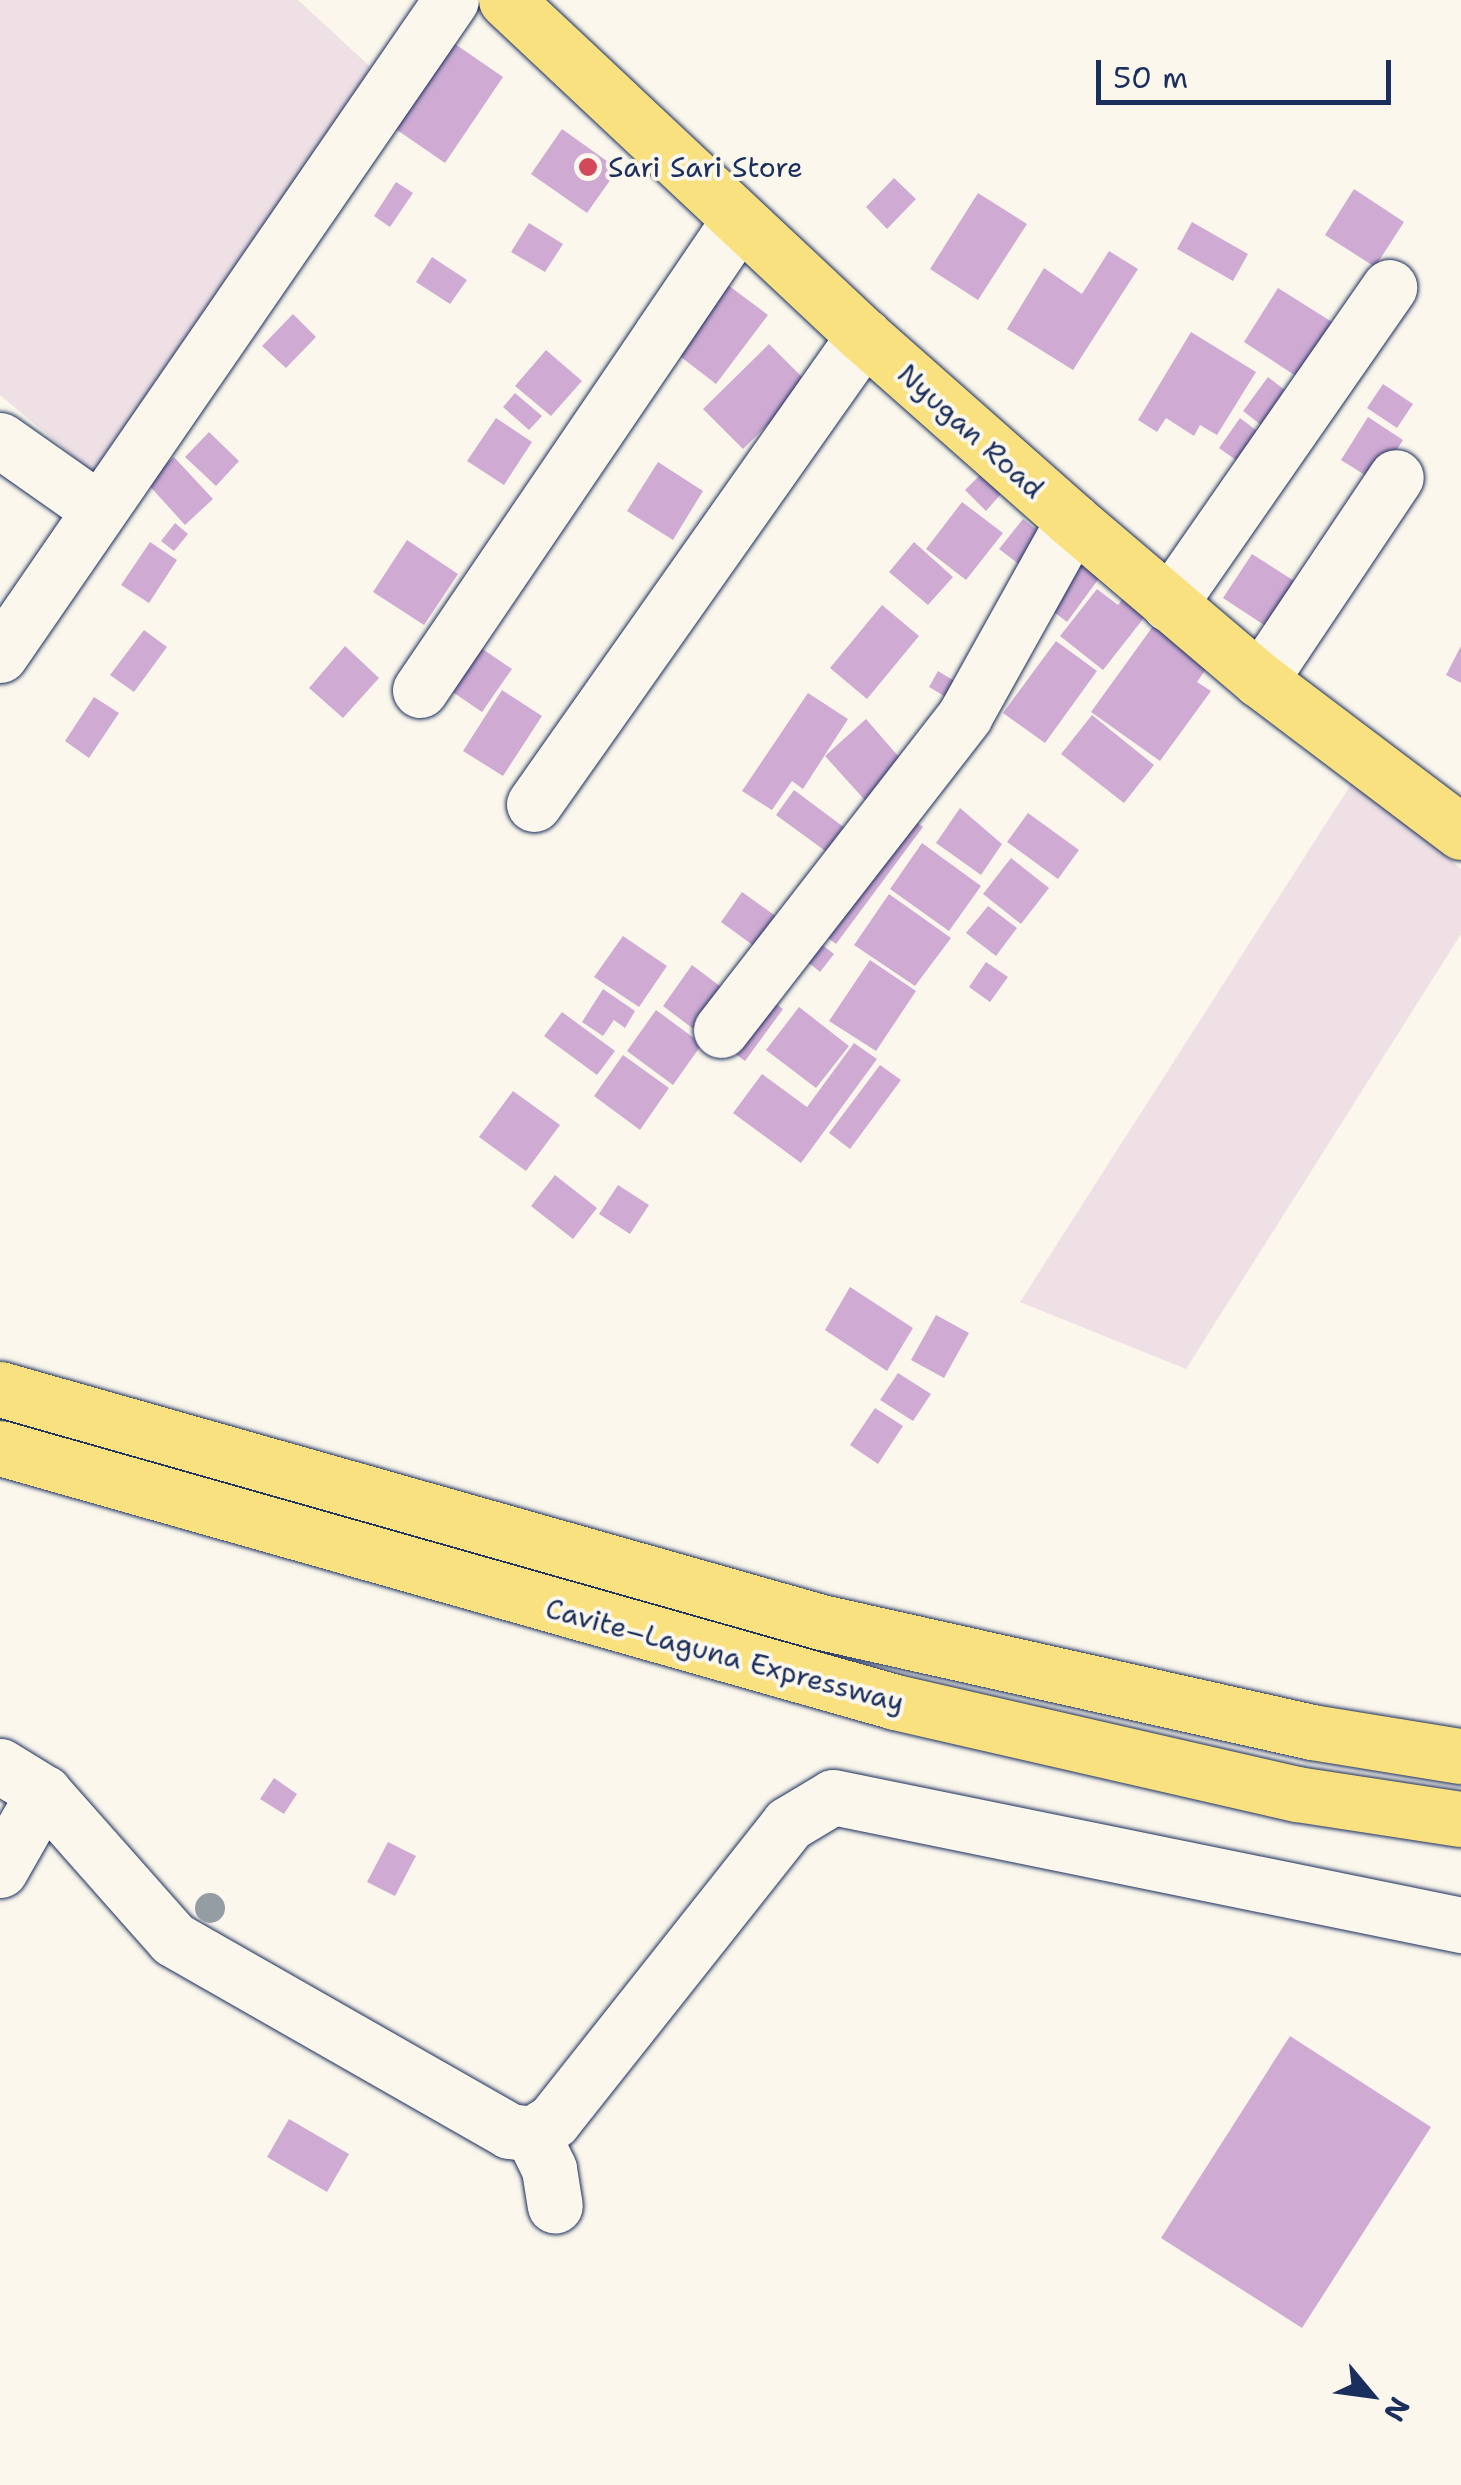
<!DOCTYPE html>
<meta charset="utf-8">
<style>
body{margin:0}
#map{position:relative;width:1461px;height:2485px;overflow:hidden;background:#fbf7ec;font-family:"Shantell Sans",sans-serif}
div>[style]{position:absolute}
.built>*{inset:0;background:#eee0e5}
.building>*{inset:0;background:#cfabd4}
.roads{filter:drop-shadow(0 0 2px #1b2f5e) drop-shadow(0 0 2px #1b2f5e)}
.minor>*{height:55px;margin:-27.5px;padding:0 27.5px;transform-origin:27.5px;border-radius:27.5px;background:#fbf7ec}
.major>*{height:55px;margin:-27.5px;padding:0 27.5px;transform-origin:27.5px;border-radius:27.5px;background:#fae180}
.highway>*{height:55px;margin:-27.5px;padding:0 27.5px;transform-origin:27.5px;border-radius:27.5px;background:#fae180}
.trees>*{width:30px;height:30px;margin:-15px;border-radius:50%;background:#949da4}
.dots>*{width:28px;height:28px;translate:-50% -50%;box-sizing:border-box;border:5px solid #fbf7ec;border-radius:50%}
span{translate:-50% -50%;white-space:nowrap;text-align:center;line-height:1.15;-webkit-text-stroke:8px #fbf7ec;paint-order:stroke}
.poi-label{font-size:28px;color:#1b2f5e}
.left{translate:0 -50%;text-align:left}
.street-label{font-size:28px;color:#1b2f5e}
.north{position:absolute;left:1321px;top:2345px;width:100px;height:100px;-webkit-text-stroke:8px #fbf7ec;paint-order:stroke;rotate:119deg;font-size:28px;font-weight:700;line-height:40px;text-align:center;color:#1b2f5e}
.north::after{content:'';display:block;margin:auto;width:35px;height:45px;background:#1b2f5e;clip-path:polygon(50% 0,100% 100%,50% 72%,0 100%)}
.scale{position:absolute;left:1096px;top:60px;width:295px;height:45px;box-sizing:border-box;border:5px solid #1b2f5e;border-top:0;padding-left:12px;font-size:30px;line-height:35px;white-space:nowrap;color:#1b2f5e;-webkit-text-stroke:8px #fbf7ec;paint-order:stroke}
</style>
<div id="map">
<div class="built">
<div style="clip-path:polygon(0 0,298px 0,377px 73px,103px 481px,0 395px)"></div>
<div style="clip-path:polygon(1357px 775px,1461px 869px,1461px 934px,1186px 1369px,1020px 1302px)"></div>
</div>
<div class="building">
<div style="clip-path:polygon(445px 37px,503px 77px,445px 163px,387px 123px)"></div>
<div style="clip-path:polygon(562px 129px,618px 169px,587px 213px,531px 174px)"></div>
<div style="clip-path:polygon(894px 178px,916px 199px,887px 229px,866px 207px)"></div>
<div style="clip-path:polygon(396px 182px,413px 193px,390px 227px,374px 216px)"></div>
<div style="clip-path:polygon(1354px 189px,1404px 222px,1375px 267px,1325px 235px)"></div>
<div style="clip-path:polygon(978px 193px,1027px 224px,978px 300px,930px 269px)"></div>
<div style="clip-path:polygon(1192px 222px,1248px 254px,1233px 281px,1177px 249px)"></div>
<div style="clip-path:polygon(529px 223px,563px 244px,545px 272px,511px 252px)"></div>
<div style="clip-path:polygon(1109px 251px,1138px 269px,1073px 370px,1007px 329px,1044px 268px,1082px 294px)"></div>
<div style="clip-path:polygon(432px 257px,467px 280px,450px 304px,416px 282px)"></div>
<div style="clip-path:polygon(720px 279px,768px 315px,716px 384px,668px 347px)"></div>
<div style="clip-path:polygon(1278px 288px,1340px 327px,1305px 382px,1244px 342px)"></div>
<div style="clip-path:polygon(293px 314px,316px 337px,286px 368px,262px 346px)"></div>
<div style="clip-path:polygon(1191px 332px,1256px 372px,1217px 435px,1200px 425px,1194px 436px,1166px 418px,1157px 432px,1138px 420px)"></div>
<div style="clip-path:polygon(769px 344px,809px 384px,743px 449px,703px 409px)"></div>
<div style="clip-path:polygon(546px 350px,582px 381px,551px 416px,515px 386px)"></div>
<div style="clip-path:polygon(1268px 377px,1300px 402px,1274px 435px,1243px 411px)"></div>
<div style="clip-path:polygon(1383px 384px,1413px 404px,1397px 428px,1367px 408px)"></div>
<div style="clip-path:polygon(515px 393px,542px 416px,529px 430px,503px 407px)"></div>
<div style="clip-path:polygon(1368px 417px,1403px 440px,1376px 482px,1341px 460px)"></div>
<div style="clip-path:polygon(496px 418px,532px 442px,504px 485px,467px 461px)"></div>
<div style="clip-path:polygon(1240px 418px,1273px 443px,1253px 472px,1219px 448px)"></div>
<div style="clip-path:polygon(209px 432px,239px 461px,216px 486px,185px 457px)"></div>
<div style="clip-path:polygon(174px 457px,213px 499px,185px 525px,146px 482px)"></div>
<div style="clip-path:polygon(658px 462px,703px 491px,673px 540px,627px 511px)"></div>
<div style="clip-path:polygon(981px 474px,1001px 494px,986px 511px,965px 490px)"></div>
<div style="clip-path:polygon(962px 502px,1003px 533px,966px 580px,926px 549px)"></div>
<div style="clip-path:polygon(1023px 519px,1044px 536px,1020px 565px,999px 549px)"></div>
<div style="clip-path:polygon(175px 523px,188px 534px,174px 551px,161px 541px)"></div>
<div style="clip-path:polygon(407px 540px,458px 574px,424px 625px,373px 592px)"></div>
<div style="clip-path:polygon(150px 542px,177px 560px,149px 603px,121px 585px)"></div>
<div style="clip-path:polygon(914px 542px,953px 577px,928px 605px,889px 572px)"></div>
<div style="clip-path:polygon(1252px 554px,1302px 586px,1273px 631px,1223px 598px)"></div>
<div style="clip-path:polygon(1076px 560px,1100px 577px,1067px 622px,1044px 604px)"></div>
<div style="clip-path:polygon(1097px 589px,1118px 605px,1125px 596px,1147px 614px,1103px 670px,1060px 636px)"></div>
<div style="clip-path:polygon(882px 605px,919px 636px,867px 699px,830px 668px)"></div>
<div style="clip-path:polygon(1156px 622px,1211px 662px,1197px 682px,1211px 691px,1160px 761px,1091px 712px)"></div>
<div style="clip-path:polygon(144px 630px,167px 647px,134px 692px,110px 675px)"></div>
<div style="clip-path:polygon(462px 635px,512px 669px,482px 712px,432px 678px)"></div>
<div style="clip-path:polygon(1056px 641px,1097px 671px,1045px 743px,1003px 713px)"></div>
<div style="clip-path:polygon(345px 646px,379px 678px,343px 718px,309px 688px)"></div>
<div style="clip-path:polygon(1461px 646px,1461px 683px,1446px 675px)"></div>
<div style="clip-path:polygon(938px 671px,961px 685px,951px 700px,929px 687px)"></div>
<div style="clip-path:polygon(502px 690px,542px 716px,503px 776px,463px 751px)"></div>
<div style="clip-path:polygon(808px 693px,848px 719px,803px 789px,792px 781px,772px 810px,742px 791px)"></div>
<div style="clip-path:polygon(94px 697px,119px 713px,89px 758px,65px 741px)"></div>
<div style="clip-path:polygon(1092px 715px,1154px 765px,1124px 803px,1061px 754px)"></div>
<div style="clip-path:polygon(866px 719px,911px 771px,872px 808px,825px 756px)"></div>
<div style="clip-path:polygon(794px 790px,857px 837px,839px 861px,776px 815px)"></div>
<div style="clip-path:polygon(960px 808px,1002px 844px,981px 875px,936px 843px)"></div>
<div style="clip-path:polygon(898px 809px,923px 827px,836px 944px,811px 925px)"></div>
<div style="clip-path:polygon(1028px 813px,1079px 850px,1058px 879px,1007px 842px)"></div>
<div style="clip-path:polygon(922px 843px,981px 886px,949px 931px,890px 889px)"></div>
<div style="clip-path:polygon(1011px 858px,1049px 888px,1021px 924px,983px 894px)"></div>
<div style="clip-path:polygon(742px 892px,791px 927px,769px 957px,721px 922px)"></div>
<div style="clip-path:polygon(889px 894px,951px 938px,915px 986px,854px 945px)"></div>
<div style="clip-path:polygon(988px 906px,1017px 928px,996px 956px,966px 933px)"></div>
<div style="clip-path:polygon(807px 933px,834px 954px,820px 972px,793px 950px)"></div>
<div style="clip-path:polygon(623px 936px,667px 966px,639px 1007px,594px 977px)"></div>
<div style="clip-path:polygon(870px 960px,916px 991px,876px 1051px,829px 1021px)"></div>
<div style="clip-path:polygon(986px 962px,1008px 977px,990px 1002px,969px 987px)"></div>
<div style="clip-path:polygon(692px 965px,737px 999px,708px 1040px,663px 1006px)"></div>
<div style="clip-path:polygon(603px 989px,635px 1011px,625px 1028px,614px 1020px,603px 1036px,582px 1022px)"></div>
<div style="clip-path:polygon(760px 992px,783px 1009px,745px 1061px,722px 1044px)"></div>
<div style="clip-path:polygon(799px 1007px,849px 1046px,816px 1088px,766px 1050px)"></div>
<div style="clip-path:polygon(656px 1010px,702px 1044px,673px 1085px,627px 1051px)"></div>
<div style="clip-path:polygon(562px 1012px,615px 1051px,597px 1075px,544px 1036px)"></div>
<div style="clip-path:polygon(854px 1043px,877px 1059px,801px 1163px,733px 1113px,762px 1074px,807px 1107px)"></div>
<div style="clip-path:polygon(623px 1055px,669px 1088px,640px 1130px,594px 1096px)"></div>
<div style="clip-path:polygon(880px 1065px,901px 1080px,850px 1149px,829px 1133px)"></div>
<div style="clip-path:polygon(513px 1091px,560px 1125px,526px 1171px,479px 1137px)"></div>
<div style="clip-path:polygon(555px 1175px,597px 1208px,573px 1239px,531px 1206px)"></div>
<div style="clip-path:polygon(618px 1185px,649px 1205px,630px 1234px,599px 1214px)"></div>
<div style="clip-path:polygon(850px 1287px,913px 1328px,887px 1371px,825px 1330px)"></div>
<div style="clip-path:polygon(936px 1315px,969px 1333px,944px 1378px,911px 1360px)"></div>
<div style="clip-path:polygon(898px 1373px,931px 1394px,913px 1421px,880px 1400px)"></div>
<div style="clip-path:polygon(875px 1408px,903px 1426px,878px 1464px,850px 1445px)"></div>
<div style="clip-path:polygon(274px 1778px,297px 1794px,284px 1814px,260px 1799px)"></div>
<div style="clip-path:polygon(388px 1842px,416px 1856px,395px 1896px,367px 1882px)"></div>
<div style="clip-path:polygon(1290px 2036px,1431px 2127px,1302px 2328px,1161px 2238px)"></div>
<div style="clip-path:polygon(289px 2119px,349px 2154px,327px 2192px,267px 2157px)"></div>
</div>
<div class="roads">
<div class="minor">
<div style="left:0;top:440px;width:120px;rotate:35.1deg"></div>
<div style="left:1169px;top:604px;width:386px;rotate:-55.2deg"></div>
<div style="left:0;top:655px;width:795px;rotate:-55.45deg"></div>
<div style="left:1260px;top:680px;width:244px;rotate:-56.2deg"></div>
<div style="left:420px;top:690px;width:568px;rotate:-55.83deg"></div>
<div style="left:534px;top:804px;width:573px;rotate:-54.81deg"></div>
<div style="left:721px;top:1030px;width:398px;rotate:-52.2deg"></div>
<div style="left:965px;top:715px;width:222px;rotate:-60.9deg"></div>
<div style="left:0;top:1766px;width:52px;rotate:31.5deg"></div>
<div style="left:44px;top:1793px;width:195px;rotate:48.5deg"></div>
<div style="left:173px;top:1939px;width:387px;rotate:29.7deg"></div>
<div style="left:509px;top:2131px;width:23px;rotate:7deg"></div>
<div style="left:532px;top:2134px;width:25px;rotate:-32deg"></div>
<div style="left:553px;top:2121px;width:379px;rotate:-51.6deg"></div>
<div style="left:788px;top:1824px;width:52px;rotate:-31deg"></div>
<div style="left:833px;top:1797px;width:641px;rotate:11.52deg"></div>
<div style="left:0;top:1870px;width:89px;rotate:-60.3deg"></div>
<div style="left:532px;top:2134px;width:39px;rotate:64deg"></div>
<div style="left:549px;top:2169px;width:37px;rotate:81deg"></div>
</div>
<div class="major">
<div style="left:506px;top:0;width:491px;rotate:43.2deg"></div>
<div style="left:864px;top:336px;width:279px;rotate:41.5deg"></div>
<div style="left:1073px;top:521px;width:245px;rotate:40.4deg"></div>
<div style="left:1260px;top:680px;width:252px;rotate:37.1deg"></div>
</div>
<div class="highway">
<div style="left:0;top:1389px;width:853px;rotate:15.84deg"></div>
<div style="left:821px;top:1622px;width:503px;rotate:12.63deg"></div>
<div style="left:1312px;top:1732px;width:151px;rotate:9.2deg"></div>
<div style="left:0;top:1448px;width:930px;rotate:15.84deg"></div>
<div style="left:895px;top:1702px;width:412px;rotate:12.9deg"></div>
<div style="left:1297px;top:1794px;width:166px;rotate:8.7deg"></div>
</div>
</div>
<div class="trees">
<div style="left:210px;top:1908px"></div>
</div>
<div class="dots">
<div style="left:588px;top:167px;background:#d1495b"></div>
</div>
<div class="poi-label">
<span class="left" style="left:608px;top:167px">Sari Sari Store</span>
</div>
<div class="street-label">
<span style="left:971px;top:431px;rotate:42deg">Nyugan Road</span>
<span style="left:725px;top:1655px;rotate:15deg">Cavite–Laguna Expressway</span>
</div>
<div class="north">N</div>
<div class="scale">50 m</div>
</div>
